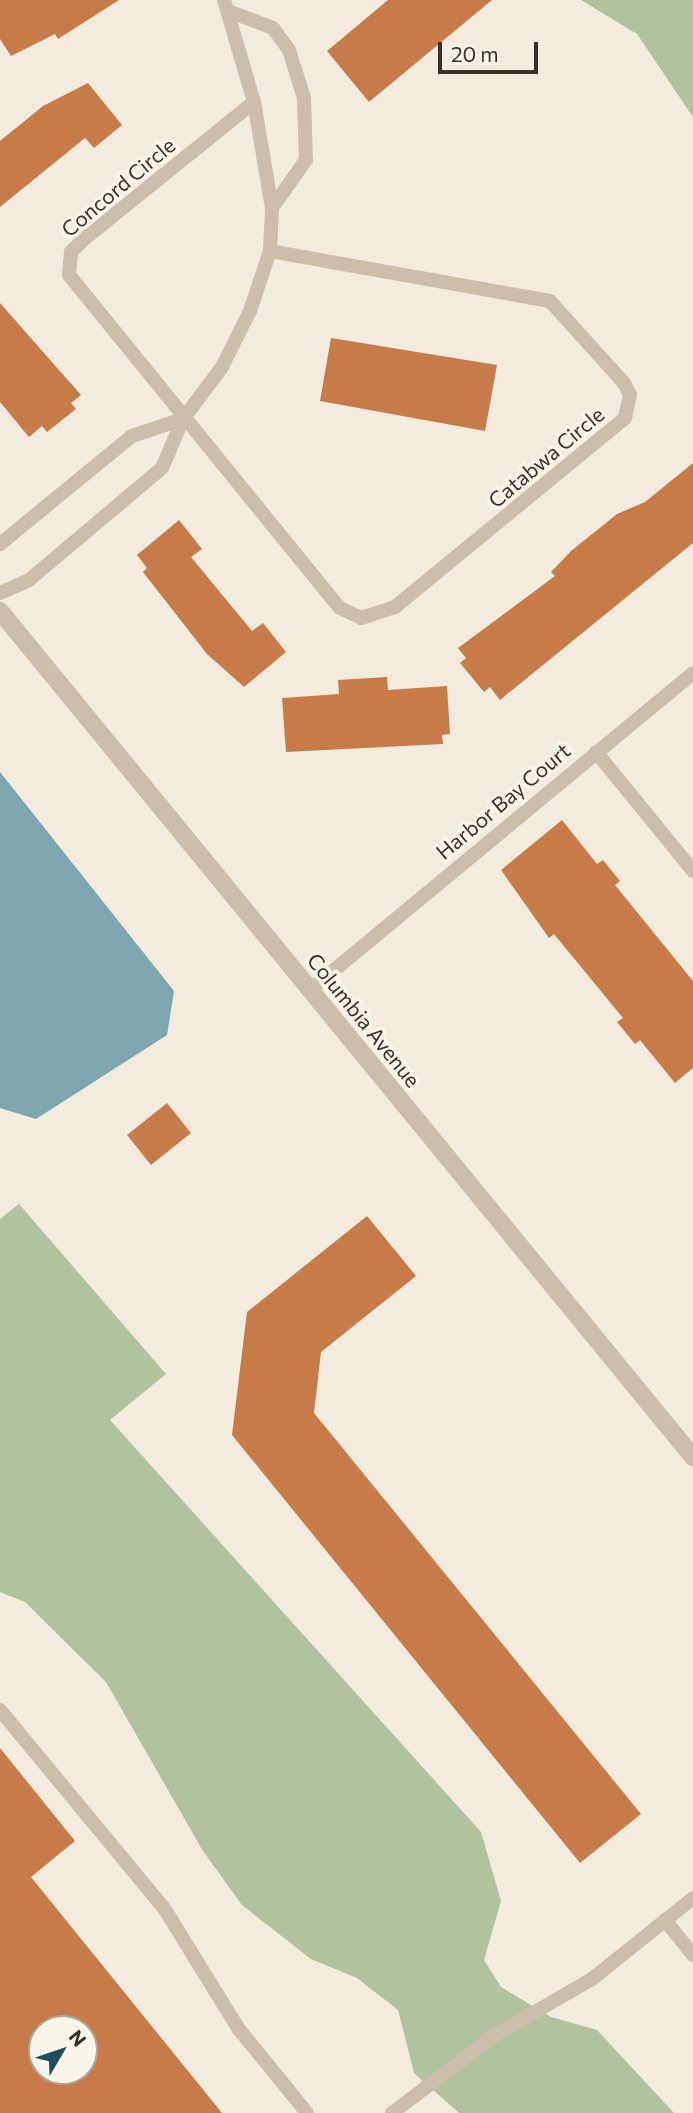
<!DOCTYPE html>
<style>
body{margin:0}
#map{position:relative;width:693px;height:2113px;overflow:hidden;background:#f3ecde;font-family:Commissioner,sans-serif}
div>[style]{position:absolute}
.green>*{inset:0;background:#b0c29e}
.water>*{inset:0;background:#7da6b0}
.building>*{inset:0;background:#c67b49}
.service>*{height:14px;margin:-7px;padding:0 7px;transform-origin:7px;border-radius:7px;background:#cbbeaa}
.tertiary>*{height:18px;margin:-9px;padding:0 9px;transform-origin:9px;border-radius:9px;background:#cbbeaa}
span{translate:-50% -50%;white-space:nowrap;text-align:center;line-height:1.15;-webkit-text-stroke:7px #faf5eb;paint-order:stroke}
.street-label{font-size:21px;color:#383029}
.north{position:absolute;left:28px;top:2015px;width:70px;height:70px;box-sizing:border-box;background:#faf5eb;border:2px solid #aca69d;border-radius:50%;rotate:51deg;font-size:19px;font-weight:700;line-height:28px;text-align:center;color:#383029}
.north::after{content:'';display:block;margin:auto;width:24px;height:32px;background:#1e4d5a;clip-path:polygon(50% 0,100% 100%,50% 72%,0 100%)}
.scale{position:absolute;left:438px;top:42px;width:100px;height:32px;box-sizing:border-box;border:4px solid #383029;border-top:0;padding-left:9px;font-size:21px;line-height:24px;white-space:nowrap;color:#383029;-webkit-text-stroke:5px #faf5eb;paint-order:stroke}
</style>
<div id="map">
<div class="green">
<div style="clip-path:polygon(581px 0,693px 0,693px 117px,637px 34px)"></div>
<div style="clip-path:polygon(19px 1204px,166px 1374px,110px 1420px,481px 1832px,501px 1901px,484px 1960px,501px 1987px,551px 2017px,597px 2030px,674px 2113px,459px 2113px,414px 2073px,398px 2010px,357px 1978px,311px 1959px,242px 1905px,203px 1851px,106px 1682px,25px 1602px,0 1592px,0 1219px)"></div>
</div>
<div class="water">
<div style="clip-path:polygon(0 772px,174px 991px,167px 1035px,36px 1119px,0 1108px)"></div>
</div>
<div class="building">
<div style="clip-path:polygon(0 0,119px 0,58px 39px,55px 34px,11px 56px,0 39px)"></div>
<div style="clip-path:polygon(388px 0,492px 0,369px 102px,327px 51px)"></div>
<div style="clip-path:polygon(88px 83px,122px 125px,94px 148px,85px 138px,0 207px,0 141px,43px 106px)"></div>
<div style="clip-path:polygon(0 303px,81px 395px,71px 403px,76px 409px,47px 432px,42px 426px,29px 437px,0 402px)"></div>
<div style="clip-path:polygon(331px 338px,497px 365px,485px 431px,320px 401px)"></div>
<div style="clip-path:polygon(693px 463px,693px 543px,500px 700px,490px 687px,484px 692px,460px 663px,466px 658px,458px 648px,555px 576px,551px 572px,571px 551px,617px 514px,645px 502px)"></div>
<div style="clip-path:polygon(179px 520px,202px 549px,191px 557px,252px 631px,263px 623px,286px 652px,244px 687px,207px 654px,143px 572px,147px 568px,137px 555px)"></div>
<div style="clip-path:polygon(387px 677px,388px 690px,447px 686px,450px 734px,442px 735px,443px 744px,286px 752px,282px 698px,339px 694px,338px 680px)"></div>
<div style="clip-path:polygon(562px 820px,597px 864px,603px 860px,620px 881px,615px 885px,693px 981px,693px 1068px,675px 1083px,640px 1040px,635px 1044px,617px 1022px,623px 1018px,554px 934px,549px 938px,501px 870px)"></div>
<div style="clip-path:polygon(167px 1103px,191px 1133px,151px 1165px,127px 1135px)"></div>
<div style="clip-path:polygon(367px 1216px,416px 1276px,321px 1352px,314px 1413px,641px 1814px,580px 1863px,232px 1435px,247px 1312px)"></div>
<div style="clip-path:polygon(evenodd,0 1748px,75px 1841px,31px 1877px,222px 2113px,0 2113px,0 1748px,42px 2029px,84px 2029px,84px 2071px,42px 2071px,42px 2029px)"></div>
</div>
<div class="service">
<div style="left:228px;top:11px;width:48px;rotate:20.7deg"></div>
<div style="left:273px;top:28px;width:27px;rotate:54deg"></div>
<div style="left:289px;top:50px;width:50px;rotate:72.6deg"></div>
<div style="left:304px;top:98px;width:62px;rotate:88.2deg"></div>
<div style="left:306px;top:160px;width:59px;rotate:125.3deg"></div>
<div style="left:254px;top:102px;width:221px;rotate:141.1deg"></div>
<div style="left:82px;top:241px;width:16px;rotate:135deg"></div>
<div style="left:71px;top:252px;width:23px;rotate:95deg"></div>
<div style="left:69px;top:275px;width:429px;rotate:50.9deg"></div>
<div style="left:340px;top:608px;width:23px;rotate:25deg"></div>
<div style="left:361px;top:618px;width:36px;rotate:-18deg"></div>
<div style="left:395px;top:607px;width:298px;rotate:-39.4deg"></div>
<div style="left:625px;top:418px;width:24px;rotate:-78deg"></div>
<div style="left:630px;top:395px;width:13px;rotate:-117deg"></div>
<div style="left:624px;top:383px;width:110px;rotate:-132.1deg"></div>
<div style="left:550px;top:301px;width:284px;rotate:-169.9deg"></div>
<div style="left:0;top:544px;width:171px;rotate:-39.3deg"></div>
<div style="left:132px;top:436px;width:54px;rotate:-18.4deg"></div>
<div style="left:0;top:593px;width:32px;rotate:-24deg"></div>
<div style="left:29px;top:580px;width:174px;rotate:-40.1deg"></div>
<div style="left:162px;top:468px;width:53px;rotate:-66.8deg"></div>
<div style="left:183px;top:419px;width:65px;rotate:-53.1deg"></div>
<div style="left:222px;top:367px;width:63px;rotate:-63.4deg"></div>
<div style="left:250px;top:311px;width:63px;rotate:-71.6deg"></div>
<div style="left:270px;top:251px;width:43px;rotate:-87.3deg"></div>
<div style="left:272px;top:208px;width:108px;rotate:-99.6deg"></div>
<div style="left:254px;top:102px;width:106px;rotate:-106.4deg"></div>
<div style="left:596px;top:752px;width:154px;rotate:50.8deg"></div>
<div style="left:310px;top:990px;width:497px;rotate:-39.6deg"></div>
<div style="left:0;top:1710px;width:257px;rotate:50.4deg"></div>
<div style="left:164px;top:1908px;width:141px;rotate:58.3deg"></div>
<div style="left:238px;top:2028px;width:109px;rotate:50.9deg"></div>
<div style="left:665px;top:1920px;width:45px;rotate:51.3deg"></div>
<div style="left:392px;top:2113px;width:129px;rotate:-37.1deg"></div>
<div style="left:495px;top:2035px;width:112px;rotate:-30deg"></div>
<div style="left:592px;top:1979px;width:129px;rotate:-38.7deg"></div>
</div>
<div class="tertiary">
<div style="left:0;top:611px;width:1094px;rotate:50.68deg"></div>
</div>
<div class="street-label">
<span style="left:118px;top:187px;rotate:-40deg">Concord Circle</span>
<span style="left:546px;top:457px;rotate:-40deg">Catabwa Circle</span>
<span style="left:503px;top:801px;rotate:-40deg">Harbor Bay Court</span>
<span style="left:364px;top:1020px;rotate:51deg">Columbia Avenue</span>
</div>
<div class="north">N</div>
<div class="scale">20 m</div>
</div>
